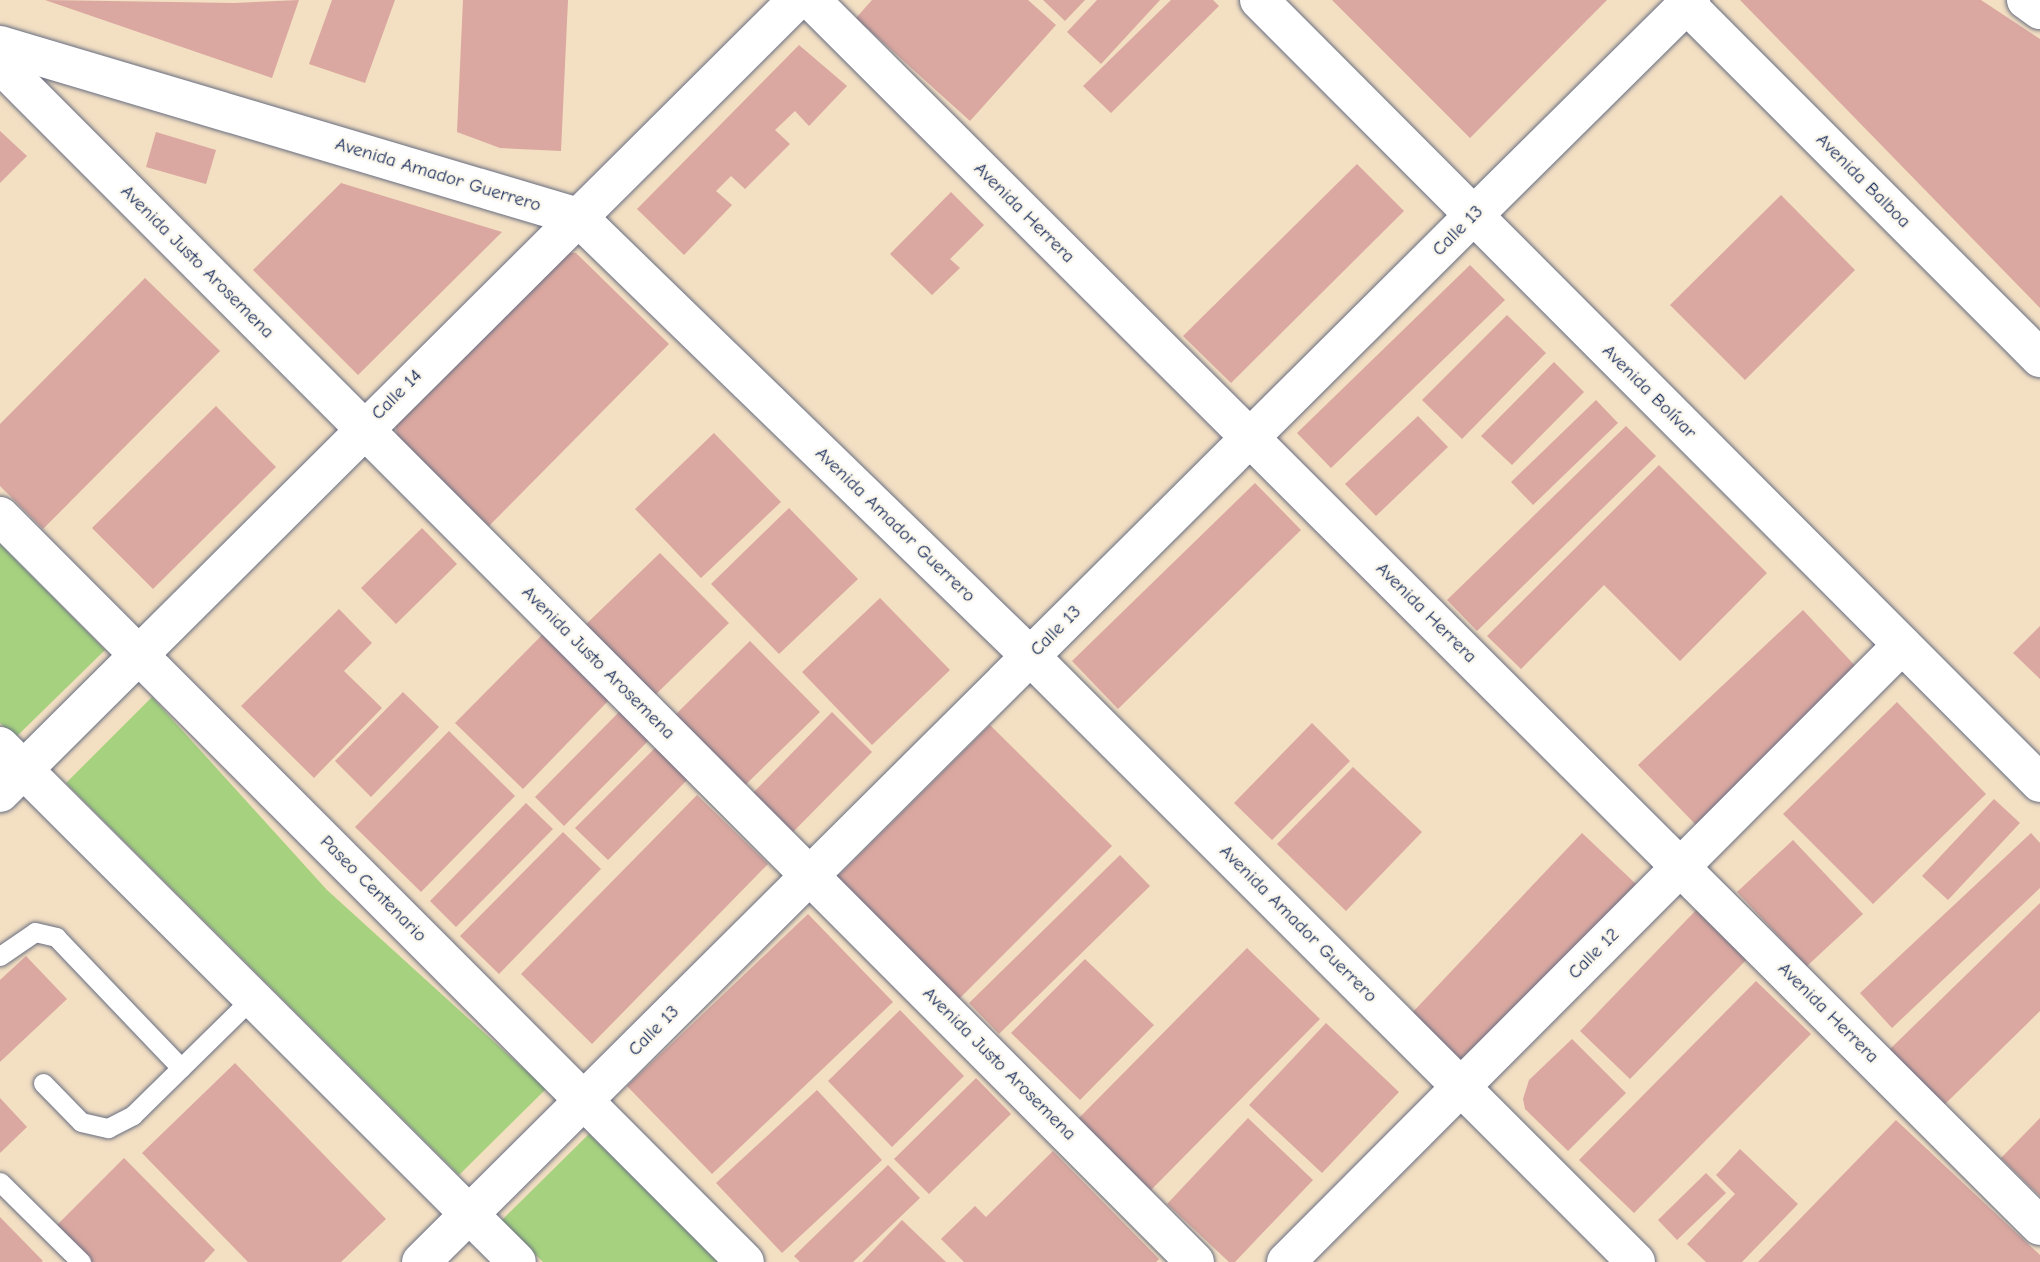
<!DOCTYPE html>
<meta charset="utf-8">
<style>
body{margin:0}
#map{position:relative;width:2040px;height:1262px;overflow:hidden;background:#f3dfc2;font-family:"Comic Neue",sans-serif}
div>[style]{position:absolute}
.green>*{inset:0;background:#a6d27f}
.building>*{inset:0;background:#daa8a0}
.roads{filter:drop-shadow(0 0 2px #676d81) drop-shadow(0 0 2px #676d81)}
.lane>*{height:19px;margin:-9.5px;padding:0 9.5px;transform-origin:9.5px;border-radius:9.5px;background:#fff}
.street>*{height:38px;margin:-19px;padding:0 19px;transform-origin:19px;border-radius:19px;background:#fff}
.secondary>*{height:38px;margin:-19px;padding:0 19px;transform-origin:19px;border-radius:19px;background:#fff}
.primary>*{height:38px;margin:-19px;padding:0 19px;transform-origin:19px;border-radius:19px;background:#fff}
span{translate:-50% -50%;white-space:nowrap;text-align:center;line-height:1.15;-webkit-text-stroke:5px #fbf7ec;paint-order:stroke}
.street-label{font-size:19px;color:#1b2f5e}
</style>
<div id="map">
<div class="green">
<div style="clip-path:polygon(0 544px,105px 650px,15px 738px,0 723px)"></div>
<div style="clip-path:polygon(152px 697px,327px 890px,546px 1089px,459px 1175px,66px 783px)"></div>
<div style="clip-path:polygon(589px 1134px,718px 1262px,543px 1262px,501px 1221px)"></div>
</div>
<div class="building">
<div style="clip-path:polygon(45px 0,234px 3px,299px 0,272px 78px)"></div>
<div style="clip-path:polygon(332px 0,395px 0,365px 83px,309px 64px)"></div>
<div style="clip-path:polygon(463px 0,568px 0,561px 151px,500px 148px,457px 132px)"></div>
<div style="clip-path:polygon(872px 0,1028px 0,1056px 25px,970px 121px,856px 18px)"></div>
<div style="clip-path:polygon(1043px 0,1085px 0,1065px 21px)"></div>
<div style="clip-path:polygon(1097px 0,1160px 0,1101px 64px,1067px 32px)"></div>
<div style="clip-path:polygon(1171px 0,1213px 0,1219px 6px,1111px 113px,1083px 86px)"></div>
<div style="clip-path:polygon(1332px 0,1607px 0,1470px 138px)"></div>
<div style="clip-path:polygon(1740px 0,1981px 0,2040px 39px,2040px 308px)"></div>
<div style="clip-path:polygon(799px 45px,847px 86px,809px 126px,795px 111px,775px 130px,790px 144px,745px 189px,731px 176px,716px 191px,732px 205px,684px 255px,637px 209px)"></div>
<div style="clip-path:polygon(0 131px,27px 156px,0 183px)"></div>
<div style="clip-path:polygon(156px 132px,216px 150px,206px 184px,146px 167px)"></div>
<div style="clip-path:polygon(1357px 164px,1404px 211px,1231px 383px,1183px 336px)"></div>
<div style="clip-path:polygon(341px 183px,502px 232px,358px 375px,253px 270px)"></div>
<div style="clip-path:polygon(951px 192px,984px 225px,950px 259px,960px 268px,932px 295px,890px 254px)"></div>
<div style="clip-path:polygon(1781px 195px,1855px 270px,1745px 380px,1670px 305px)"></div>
<div style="clip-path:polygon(560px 252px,576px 253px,669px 344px,489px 526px,397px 437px,395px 420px)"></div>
<div style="clip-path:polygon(1470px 265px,1505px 300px,1331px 468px,1297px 433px)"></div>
<div style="clip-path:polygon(145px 278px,220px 351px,43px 529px,0 486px,0 424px)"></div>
<div style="clip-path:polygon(1507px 315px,1546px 353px,1462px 439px,1422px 400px)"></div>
<div style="clip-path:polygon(1554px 362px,1584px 392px,1512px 465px,1481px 436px)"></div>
<div style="clip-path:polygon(1596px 400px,1618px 423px,1533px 505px,1511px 482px)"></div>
<div style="clip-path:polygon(216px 406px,276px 467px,153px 589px,92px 528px)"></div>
<div style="clip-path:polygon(1418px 416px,1448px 447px,1376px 516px,1345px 484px)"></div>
<div style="clip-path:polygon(1626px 426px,1656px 456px,1477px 631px,1447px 600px)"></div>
<div style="clip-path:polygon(714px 433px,781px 502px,701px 578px,635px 509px)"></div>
<div style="clip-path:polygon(1659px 465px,1767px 573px,1680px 661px,1604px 585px,1521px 669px,1487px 636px)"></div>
<div style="clip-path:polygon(1255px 483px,1301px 530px,1118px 709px,1072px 661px)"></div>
<div style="clip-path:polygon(789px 508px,858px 579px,779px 654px,711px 584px)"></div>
<div style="clip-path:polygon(422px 528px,457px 564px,396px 624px,361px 588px)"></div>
<div style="clip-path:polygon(660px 553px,729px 623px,652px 698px,582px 628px)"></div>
<div style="clip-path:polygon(880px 598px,950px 670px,872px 745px,802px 672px)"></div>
<div style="clip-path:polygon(339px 609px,372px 643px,344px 671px,382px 708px,314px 778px,241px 706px)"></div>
<div style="clip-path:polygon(1803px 610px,1860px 671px,1696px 825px,1638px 765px)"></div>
<div style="clip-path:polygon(2040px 626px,2040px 679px,2013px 653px)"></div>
<div style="clip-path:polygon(543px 634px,610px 699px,523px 789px,455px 723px)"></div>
<div style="clip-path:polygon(750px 641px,820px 712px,738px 792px,668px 722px)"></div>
<div style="clip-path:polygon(403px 692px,439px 727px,371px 797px,335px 761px)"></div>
<div style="clip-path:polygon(1897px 702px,1986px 794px,1873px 904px,1783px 814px)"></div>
<div style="clip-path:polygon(622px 709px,651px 738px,564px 826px,535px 797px)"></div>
<div style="clip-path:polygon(832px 712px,872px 752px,789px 836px,749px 797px)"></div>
<div style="clip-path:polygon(1312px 723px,1350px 761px,1272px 840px,1234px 803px)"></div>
<div style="clip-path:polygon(990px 725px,1112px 846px,959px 999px,837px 877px)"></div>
<div style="clip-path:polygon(449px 731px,515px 796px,421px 892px,355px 827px)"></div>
<div style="clip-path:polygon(658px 745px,691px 776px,608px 860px,575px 828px)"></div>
<div style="clip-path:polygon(1353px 767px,1422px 832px,1346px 911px,1277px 844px)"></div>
<div style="clip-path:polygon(697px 795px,768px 864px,592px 1044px,521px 974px)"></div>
<div style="clip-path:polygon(1994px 799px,2020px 823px,1948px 900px,1922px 876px)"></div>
<div style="clip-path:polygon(526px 803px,553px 829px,456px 927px,430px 901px)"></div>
<div style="clip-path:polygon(563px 832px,601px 869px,499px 974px,460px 936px)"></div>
<div style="clip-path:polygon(1582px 833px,1636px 884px,1464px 1066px,1410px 1015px)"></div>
<div style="clip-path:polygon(2031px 833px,2040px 843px,2040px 888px,1892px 1028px,1860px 993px)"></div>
<div style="clip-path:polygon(1793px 840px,1863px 914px,1807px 966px,1737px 892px)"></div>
<div style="clip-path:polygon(1120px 855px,1150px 886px,999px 1034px,969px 1003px)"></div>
<div style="clip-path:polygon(2040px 903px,2040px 1011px,1942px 1107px,1888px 1051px)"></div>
<div style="clip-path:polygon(1699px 907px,1750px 956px,1630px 1079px,1580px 1031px)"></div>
<div style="clip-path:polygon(808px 914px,893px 1002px,712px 1174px,627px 1086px)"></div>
<div style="clip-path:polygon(1247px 948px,1320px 1019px,1151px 1190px,1078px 1119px)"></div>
<div style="clip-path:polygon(26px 956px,67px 999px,0 1062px,0 980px)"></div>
<div style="clip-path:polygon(1085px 959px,1154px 1025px,1080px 1100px,1011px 1033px)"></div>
<div style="clip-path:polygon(1756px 981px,1811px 1034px,1634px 1213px,1579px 1160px)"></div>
<div style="clip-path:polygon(900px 1010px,964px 1076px,892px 1147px,828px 1081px)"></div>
<div style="clip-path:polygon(1326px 1023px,1399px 1092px,1322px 1173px,1249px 1105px)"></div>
<div style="clip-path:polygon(1572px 1039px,1626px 1093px,1568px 1151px,1525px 1109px,1523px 1099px,1529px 1080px)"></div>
<div style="clip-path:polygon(235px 1063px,386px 1219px,341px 1262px,248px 1262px,142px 1153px)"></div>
<div style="clip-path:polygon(976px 1078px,1011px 1114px,929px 1194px,894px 1159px)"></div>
<div style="clip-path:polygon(817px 1090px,882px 1160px,782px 1253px,716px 1183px)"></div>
<div style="clip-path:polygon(0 1098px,27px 1127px,0 1153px)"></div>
<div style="clip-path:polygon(1248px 1118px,1313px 1180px,1235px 1262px,1229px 1262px,1167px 1204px)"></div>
<div style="clip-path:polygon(2040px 1118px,2040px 1196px,2001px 1158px)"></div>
<div style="clip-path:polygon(1896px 1120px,2040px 1255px,2040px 1262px,1758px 1262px)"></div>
<div style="clip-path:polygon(1740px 1149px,1798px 1204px,1742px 1262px,1706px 1262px,1687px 1244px,1735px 1194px,1716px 1175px)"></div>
<div style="clip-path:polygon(1053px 1151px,1159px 1259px,1156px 1262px,964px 1262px,941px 1239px,975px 1206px,986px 1217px)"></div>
<div style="clip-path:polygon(124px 1158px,215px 1250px,204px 1262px,91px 1262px,56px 1226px)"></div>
<div style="clip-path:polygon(888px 1165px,920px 1198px,853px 1262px,800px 1262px,794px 1256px)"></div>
<div style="clip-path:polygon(1706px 1173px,1726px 1193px,1677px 1240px,1658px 1220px)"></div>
<div style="clip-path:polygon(0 1217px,43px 1261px,41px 1262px,0 1262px)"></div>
<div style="clip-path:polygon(902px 1220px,946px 1262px,862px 1262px)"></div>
</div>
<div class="roads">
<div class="lane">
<div style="left:0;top:956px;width:42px;rotate:-34.4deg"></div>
<div style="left:35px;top:932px;width:22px;rotate:13deg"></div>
<div style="left:56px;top:937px;width:181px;rotate:46.3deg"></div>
<div style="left:43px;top:1083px;width:54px;rotate:45.7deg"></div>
<div style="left:81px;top:1122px;width:28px;rotate:13deg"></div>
<div style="left:108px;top:1128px;width:28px;rotate:-27deg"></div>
<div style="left:133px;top:1115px;width:167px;rotate:-44.5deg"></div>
<div style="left:0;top:1182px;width:114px;rotate:44.6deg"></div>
</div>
<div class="street">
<div style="left:811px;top:0;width:1736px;rotate:44.93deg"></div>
<div style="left:2026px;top:0;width:17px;rotate:36deg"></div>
<div style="left:1686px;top:4px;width:501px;rotate:45deg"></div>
<div style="left:0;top:64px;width:1692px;rotate:45.07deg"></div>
<div style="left:1473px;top:216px;width:307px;rotate:-44.7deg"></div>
<div style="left:0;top:793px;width:1124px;rotate:-44.86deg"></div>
<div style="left:1286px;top:1262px;width:872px;rotate:-45.05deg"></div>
</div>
<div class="secondary">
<div style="left:1259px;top:0;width:1106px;rotate:45.07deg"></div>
<div style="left:0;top:45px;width:603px;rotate:16.57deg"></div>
<div style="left:578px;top:217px;width:630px;rotate:44.16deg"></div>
<div style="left:1030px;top:656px;width:857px;rotate:45deg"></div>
<div style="left:421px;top:1262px;width:1484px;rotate:-44.84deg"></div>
</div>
<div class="primary">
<div style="left:0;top:516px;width:1054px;rotate:45.04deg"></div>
<div style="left:0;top:746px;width:730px;rotate:44.94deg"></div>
</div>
</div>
<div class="street-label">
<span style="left:438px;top:175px;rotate:17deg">Avenida Amador Guerrero</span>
<span style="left:1863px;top:181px;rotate:45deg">Avenida Balboa</span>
<span style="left:1024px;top:213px;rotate:45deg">Avenida Herrera</span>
<span style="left:1458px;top:231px;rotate:-45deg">Calle 13</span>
<span style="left:197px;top:262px;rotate:45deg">Avenida Justo Arosemena</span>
<span style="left:1649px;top:392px;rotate:45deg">Avenida Bolívar</span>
<span style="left:397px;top:395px;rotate:-45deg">Calle 14</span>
<span style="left:895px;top:525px;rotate:44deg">Avenida Amador Guerrero</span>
<span style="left:1426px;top:613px;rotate:45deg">Avenida Herrera</span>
<span style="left:1056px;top:631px;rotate:-45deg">Calle 13</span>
<span style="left:598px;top:663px;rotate:45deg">Avenida Justo Arosemena</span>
<span style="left:373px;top:889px;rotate:45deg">Paseo Centenario</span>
<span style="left:1298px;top:924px;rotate:45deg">Avenida Amador Guerrero</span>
<span style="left:1594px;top:954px;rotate:-45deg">Calle 12</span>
<span style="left:1828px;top:1013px;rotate:45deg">Avenida Herrera</span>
<span style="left:654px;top:1031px;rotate:-45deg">Calle 13</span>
<span style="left:999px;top:1064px;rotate:45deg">Avenida Justo Arosemena</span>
</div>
</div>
